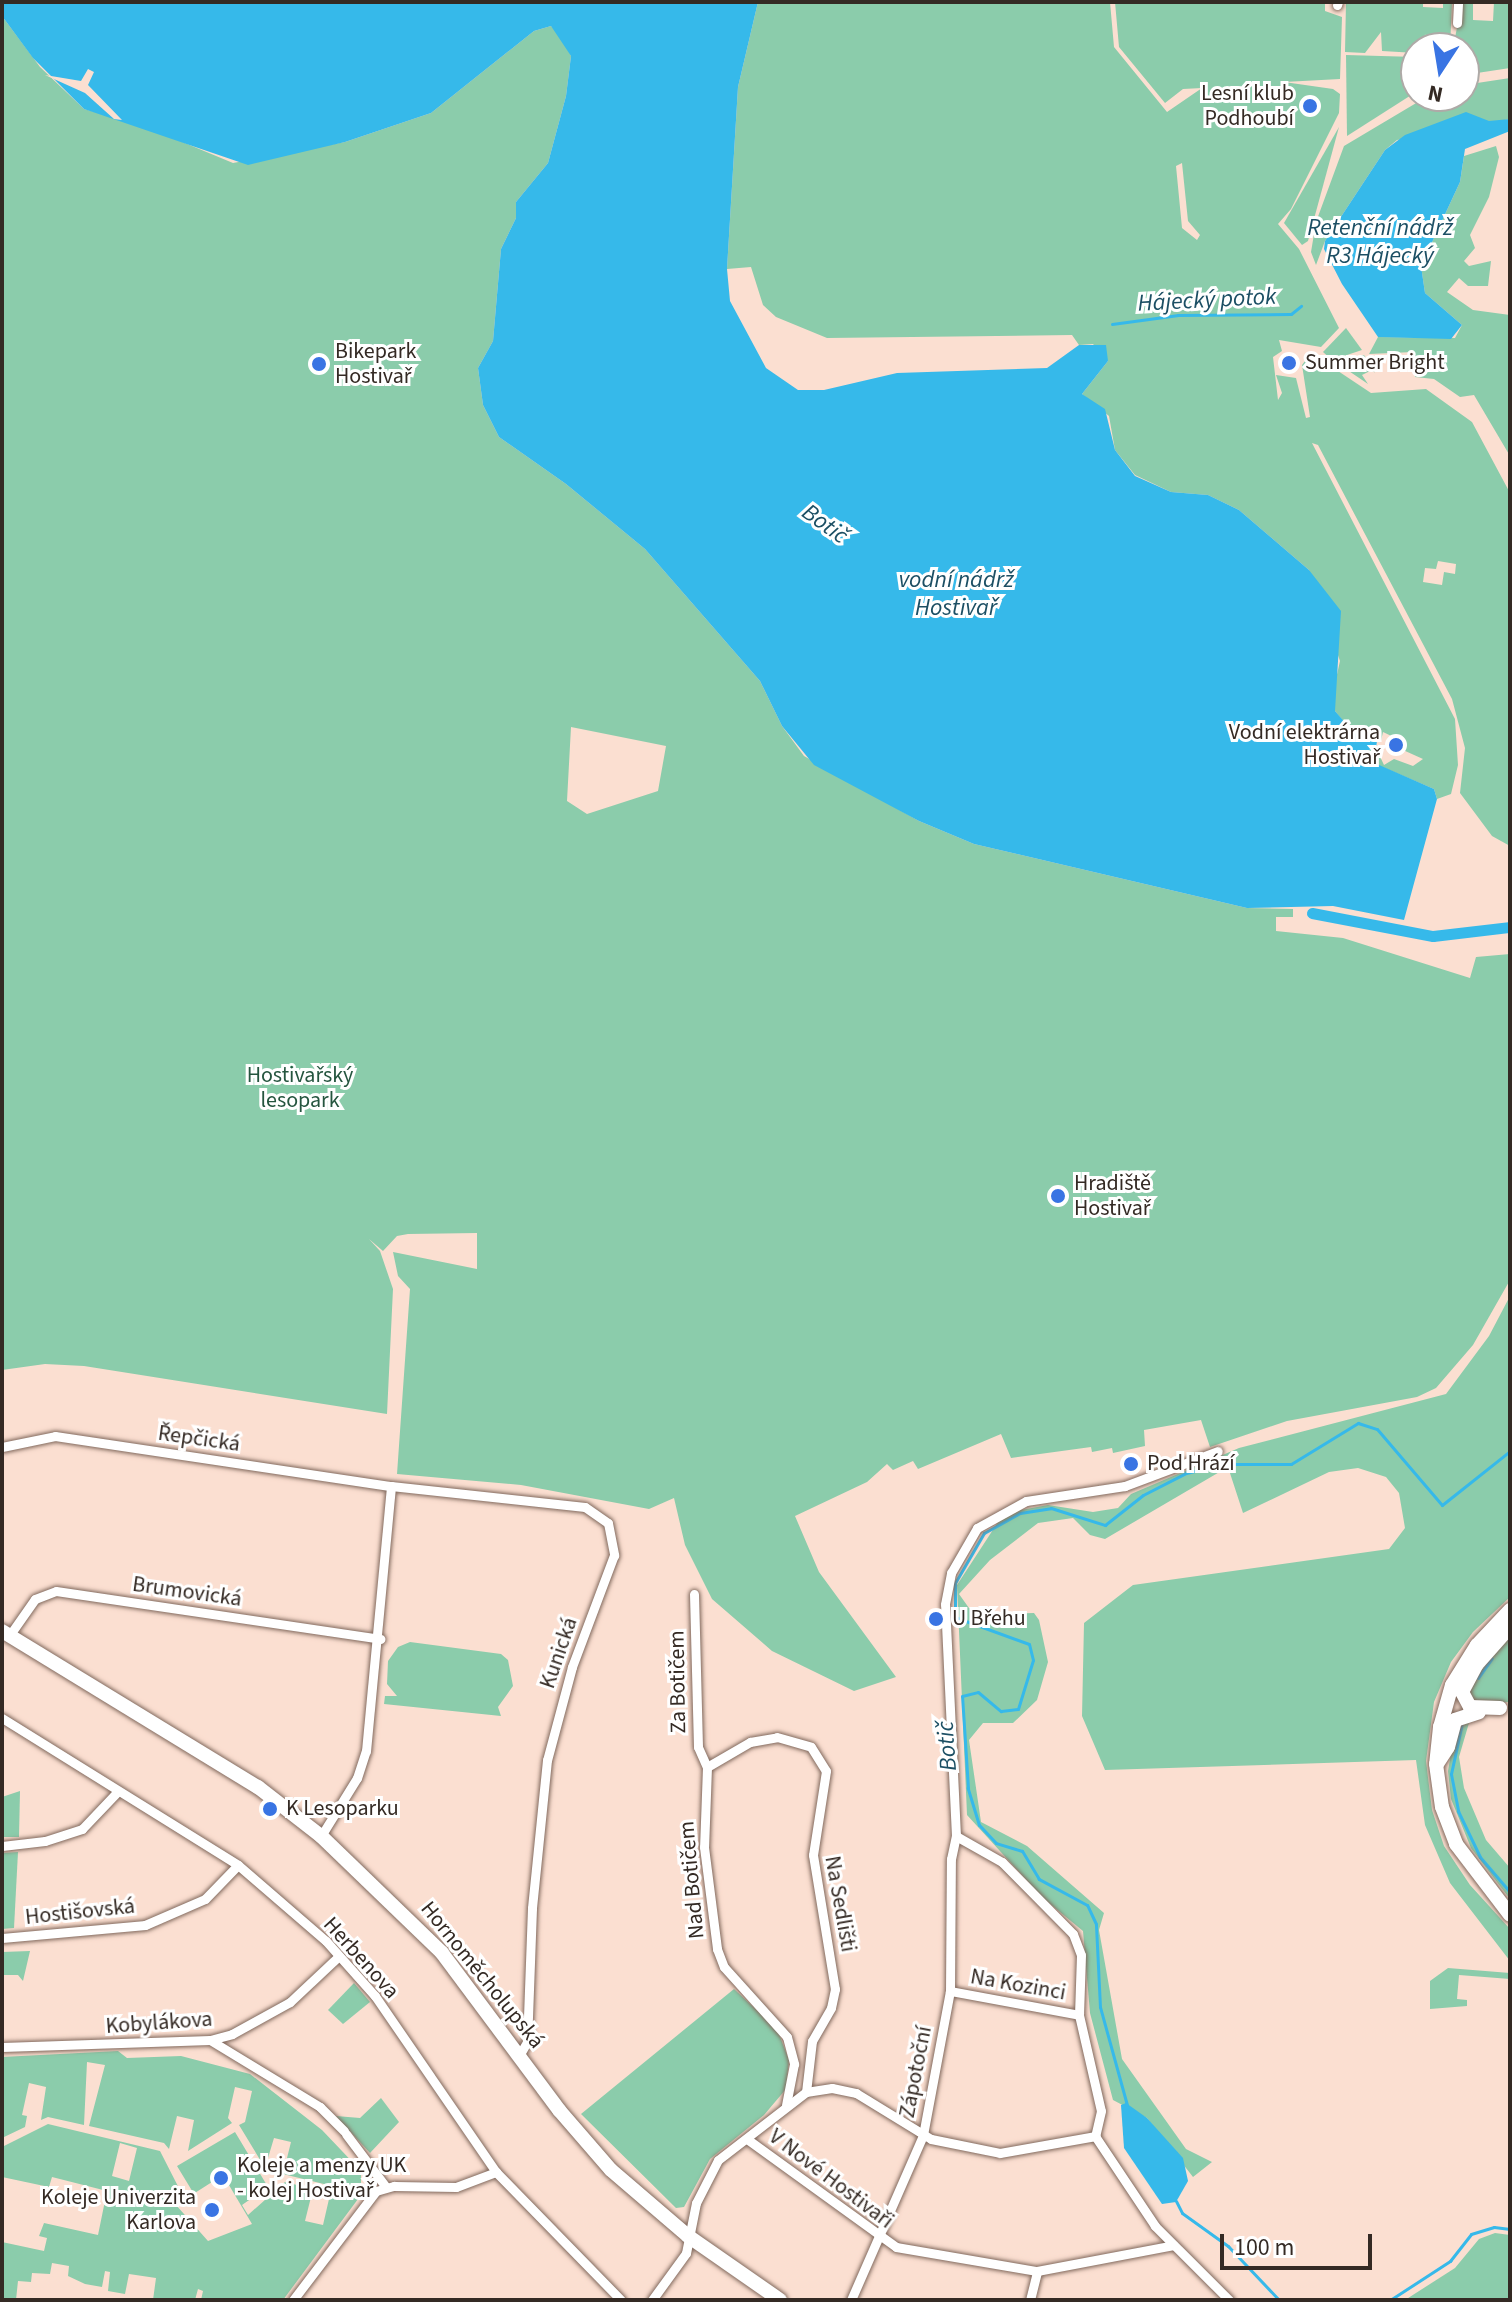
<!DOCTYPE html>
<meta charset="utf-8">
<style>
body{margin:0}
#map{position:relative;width:1512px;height:2302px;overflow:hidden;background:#fbdfd1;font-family:"Source Sans 3",sans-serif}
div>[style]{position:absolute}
.green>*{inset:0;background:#8bccab}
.water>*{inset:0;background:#36b9ea}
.pier>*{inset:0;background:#fbdfd1}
.stream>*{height:3px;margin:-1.5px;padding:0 1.5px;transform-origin:1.5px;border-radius:1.5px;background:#36b9ea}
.canal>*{height:11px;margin:-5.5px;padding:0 5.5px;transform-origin:5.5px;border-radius:5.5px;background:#36b9ea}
.roads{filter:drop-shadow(0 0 2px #81695d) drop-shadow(0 0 2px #81695d)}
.street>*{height:9px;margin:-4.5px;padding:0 4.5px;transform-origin:4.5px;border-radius:4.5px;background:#fff}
.secondary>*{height:14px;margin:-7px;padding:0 7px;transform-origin:7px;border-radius:7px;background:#fff}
.dots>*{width:22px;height:22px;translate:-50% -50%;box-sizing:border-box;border:4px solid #fff;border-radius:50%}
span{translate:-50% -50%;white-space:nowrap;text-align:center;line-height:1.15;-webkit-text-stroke:6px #fff;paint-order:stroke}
.poi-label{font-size:22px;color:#342a24}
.right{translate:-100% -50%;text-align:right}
.left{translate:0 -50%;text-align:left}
.park-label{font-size:22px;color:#25553f}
.street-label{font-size:22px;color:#342a24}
.water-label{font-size:24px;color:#1c4f64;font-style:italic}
.frame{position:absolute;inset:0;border:4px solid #342a24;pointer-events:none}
.north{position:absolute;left:1400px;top:32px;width:80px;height:80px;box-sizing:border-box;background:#fff;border:2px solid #aeaaa7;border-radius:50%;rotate:192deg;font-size:22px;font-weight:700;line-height:32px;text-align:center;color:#342a24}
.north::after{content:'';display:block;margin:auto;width:28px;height:36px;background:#3974e3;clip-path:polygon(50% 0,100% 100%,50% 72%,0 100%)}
.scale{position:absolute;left:1220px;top:2234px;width:152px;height:36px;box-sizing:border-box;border:4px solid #342a24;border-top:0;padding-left:10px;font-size:24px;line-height:28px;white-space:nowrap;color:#342a24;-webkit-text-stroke:6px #fff;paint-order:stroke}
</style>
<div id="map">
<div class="green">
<div style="clip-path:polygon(evenodd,758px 2px,1110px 2px,1114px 47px,1167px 112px,1202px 88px,1183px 89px,1165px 103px,1119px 47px,1115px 2px,1325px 2px,1325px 11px,1342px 17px,1340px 79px,1284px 82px,1333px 89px,1340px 94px,1339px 113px,1291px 209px,1278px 224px,1299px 249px,1339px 328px,1321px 347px,1279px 340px,1282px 351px,1273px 357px,1278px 400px,1282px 393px,1276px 375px,1296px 378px,1306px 418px,1310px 417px,1302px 365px,1311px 353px,1371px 393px,1426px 389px,1472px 422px,1510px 493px,1510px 846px,1492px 836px,1460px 793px,1465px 748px,1452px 699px,1318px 445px,1312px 443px,1455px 719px,1458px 765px,1451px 794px,1437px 799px,1434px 789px,1354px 755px,1376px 748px,1384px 765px,1394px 759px,1413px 766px,1423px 759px,1403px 750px,1404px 742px,1383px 732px,1381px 741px,1344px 722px,1335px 711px,1332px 697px,1340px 661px,1309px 570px,1239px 510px,1208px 495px,1171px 492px,1135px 475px,1115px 450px,1109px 416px,1082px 394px,1108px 361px,1093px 344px,1079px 345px,1072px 335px,827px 338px,776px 317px,763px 305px,751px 267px,727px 269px,738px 87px,758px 2px,1182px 163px,1188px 221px,1200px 235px,1197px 240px,1182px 228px,1176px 166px,1182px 163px,758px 2px,1438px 561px,1456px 564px,1455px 574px,1444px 572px,1442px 585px,1423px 582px,1425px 568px,1436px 569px,1438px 561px)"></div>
<div style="clip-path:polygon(1346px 2px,1423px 2px,1423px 7px,1443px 8px,1443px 2px,1452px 2px,1450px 48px,1429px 48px,1425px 34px,1424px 48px,1416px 48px,1416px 53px,1382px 51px,1381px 32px,1365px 53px,1345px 52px)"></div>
<div style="clip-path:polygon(1462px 2px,1473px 2px,1473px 20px,1493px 21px,1494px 2px,1510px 2px,1510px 68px,1464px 75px,1464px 48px,1453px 48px)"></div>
<div style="clip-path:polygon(evenodd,2px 16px,40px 67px,84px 109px,139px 124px,233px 163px,345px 142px,431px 113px,534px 31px,551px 26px,561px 34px,571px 56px,566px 96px,548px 163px,516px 202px,516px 218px,501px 249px,493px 341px,478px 368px,483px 405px,499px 437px,566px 484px,645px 549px,760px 681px,782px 726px,804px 756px,919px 821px,974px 844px,1247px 908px,1293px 909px,1293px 917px,1276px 917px,1276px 931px,1343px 938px,1470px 978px,1476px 957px,1510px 954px,1510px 1280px,1473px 1345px,1436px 1388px,1417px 1397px,1287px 1421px,1210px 1447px,1201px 1420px,1144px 1430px,1145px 1446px,1113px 1453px,1112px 1448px,1092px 1452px,1091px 1447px,1011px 1458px,1001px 1434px,918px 1469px,913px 1461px,893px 1470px,887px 1464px,867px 1482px,795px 1516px,819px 1572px,896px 1677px,854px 1691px,772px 1651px,712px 1599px,685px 1545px,674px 1498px,649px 1509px,521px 1485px,397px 1474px,410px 1289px,398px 1276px,393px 1252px,477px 1269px,477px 1233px,408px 1234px,397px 1236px,383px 1251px,369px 1239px,380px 1251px,393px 1289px,387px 1414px,84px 1366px,45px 1364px,2px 1370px,2px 16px,571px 727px,666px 746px,658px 791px,587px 814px,567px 801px,571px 727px)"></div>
<div style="clip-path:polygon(1346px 55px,1416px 57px,1416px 92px,1347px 136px)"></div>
<div style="clip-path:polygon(1510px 78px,1510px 119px,1397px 140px,1385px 150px,1325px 241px,1316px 265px,1311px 252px,1316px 222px,1344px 146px,1428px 96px,1464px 96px,1464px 85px)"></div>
<div style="clip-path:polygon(1339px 127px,1308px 241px,1302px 245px,1284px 223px)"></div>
<div style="clip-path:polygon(1496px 146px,1499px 157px,1489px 197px,1470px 235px,1475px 248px,1464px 261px,1469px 266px,1491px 261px,1488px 286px,1468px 286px,1459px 278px,1447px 292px,1473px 310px,1510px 315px,1510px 456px,1474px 395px,1460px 397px,1434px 379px,1415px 377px,1413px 352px,1369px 354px,1378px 337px,1455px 338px,1462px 325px,1425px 293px,1421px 266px,1460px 182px,1464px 156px)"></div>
<div style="clip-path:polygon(1346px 328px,1362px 350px,1332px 360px,1323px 352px)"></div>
<div style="clip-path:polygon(1364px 355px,1375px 373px,1372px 370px,1362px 375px,1368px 384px,1337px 363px)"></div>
<div style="clip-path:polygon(1510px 1296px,1510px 1597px,1473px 1632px,1451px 1662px,1434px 1702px,1426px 1761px,1432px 1810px,1444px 1846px,1470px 1885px,1510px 1929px,1510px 1961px,1450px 1883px,1425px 1825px,1416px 1760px,1105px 1770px,1082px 1716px,1084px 1623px,1133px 1585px,1389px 1549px,1405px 1528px,1399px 1493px,1386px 1477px,1358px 1468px,1329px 1472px,1243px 1513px,1228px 1467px,1105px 1539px,1090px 1535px,1073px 1518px,1038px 1523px,990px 1560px,959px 1594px,969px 1608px,988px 1614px,1034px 1613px,1039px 1620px,1048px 1662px,1037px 1700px,1013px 1723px,983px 1723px,969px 1740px,981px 1822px,1027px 1846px,1104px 1913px,1099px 1930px,1122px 2059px,1186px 2149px,1212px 2162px,1193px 2177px,1147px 2118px,1113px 2100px,1090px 2013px,1083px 1931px,1043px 1898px,967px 1815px,957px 1585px,1000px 1519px,1021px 1510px,1048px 1505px,1093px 1512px,1118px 1508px,1131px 1494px,1239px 1448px,1446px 1394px,1489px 1336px)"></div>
<div style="clip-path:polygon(1510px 1630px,1510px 1702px,1472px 1704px,1465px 1699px,1472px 1677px)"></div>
<div style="clip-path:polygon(410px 1642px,501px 1654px,508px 1660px,513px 1686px,498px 1707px,501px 1716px,384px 1704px,385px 1696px,397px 1696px,387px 1684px,388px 1661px,398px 1647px)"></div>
<div style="clip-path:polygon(1471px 1716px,1459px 1757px,1464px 1788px,1486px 1840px,1510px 1868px,1510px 1899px,1471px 1848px,1451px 1799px,1448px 1771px,1456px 1724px)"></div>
<div style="clip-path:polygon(20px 1791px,19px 1837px,2px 1837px,2px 1797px)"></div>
<div style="clip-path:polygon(18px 1852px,14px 1928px,2px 1929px,2px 1853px)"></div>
<div style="clip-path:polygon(30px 1951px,23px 1981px,18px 1975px,2px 1975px,2px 1952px)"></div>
<div style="clip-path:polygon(1448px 1968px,1510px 1973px,1510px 1979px,1459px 1975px,1457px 1999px,1467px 2000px,1467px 2006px,1430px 2009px,1430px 1981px)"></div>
<div style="clip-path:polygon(354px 1983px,370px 2002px,343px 2024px,328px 2010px)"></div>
<div style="clip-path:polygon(734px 1989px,777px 2029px,789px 2060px,786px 2089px,764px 2115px,710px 2159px,684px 2207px,676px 2208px,581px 2114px)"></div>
<div style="clip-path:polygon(evenodd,118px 2051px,127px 2058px,181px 2056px,250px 2074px,322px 2130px,361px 2171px,361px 2195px,283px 2300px,201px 2300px,203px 2291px,198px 2289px,195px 2300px,153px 2300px,156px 2278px,129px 2274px,125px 2294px,108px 2291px,110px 2272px,105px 2271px,102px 2287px,85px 2284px,68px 2276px,69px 2266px,52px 2263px,50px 2274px,32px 2273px,31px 2282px,18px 2281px,16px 2300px,2px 2300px,2px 2242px,44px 2251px,47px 2238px,39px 2236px,44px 2223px,98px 2235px,107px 2191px,52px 2177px,49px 2187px,2px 2177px,2px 2147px,48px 2124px,160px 2151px,185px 2200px,194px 2194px,177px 2166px,235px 2132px,268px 2187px,242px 2205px,248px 2215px,285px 2182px,313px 2189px,305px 2221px,323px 2225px,332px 2186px,283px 2174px,291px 2142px,274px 2138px,265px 2168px,239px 2125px,245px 2122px,252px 2091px,235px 2087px,228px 2118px,232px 2123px,188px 2151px,194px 2120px,177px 2116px,169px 2149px,164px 2143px,89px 2126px,105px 2065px,87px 2062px,84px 2125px,48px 2117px,41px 2120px,46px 2087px,29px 2083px,22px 2115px,27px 2116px,25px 2127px,2px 2138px,2px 2057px,118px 2051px,120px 2143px,137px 2148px,129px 2181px,112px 2176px,120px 2143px,118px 2051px,223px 2175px,252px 2224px,208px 2241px,176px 2205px,223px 2175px)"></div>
<div style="clip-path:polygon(381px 2098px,399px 2122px,370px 2153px,336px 2116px,360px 2118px)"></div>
<div style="clip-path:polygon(1495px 2233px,1510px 2235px,1510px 2300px,1405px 2300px,1455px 2268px,1479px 2239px)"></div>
</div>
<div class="water">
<div style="clip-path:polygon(2px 2px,758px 2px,738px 87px,727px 269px,730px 301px,766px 368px,798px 390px,824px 390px,897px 373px,1047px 368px,1079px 345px,1106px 345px,1108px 361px,1082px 394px,1105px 409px,1115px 450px,1135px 476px,1171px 492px,1208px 495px,1239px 510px,1309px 570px,1341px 611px,1335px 711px,1354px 733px,1377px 741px,1376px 748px,1354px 754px,1434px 789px,1437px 799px,1404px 920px,1333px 906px,1247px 908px,974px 844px,919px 821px,814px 765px,782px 726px,760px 681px,645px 549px,566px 484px,499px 437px,483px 405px,478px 368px,493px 341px,501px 249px,516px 218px,516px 202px,548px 163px,566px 96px,571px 56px,551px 26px,534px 31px,431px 113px,345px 142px,248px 165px,84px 109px,33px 58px,2px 16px)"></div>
<div style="clip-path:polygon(1466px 112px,1489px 121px,1510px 119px,1510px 131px,1465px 149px,1460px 182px,1421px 266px,1425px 293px,1462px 325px,1451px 339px,1378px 337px,1342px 284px,1324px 249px,1325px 241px,1385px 150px,1405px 135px)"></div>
<div style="clip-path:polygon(1126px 2103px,1147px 2118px,1183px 2158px,1188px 2181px,1176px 2202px,1162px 2204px,1124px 2148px,1121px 2105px)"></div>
</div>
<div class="pier">
<div style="clip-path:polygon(88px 69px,94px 72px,88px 85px,122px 120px,114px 119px,85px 93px,45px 75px,81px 81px)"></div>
</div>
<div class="stream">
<div style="left:1112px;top:324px;width:67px;rotate:-7.8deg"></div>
<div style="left:1178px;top:315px;width:113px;rotate:-0.5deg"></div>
<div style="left:1291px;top:314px;width:13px;rotate:-39deg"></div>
<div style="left:1478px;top:1678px;width:24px;rotate:-55deg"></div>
<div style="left:1462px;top:1723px;width:52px;rotate:102.2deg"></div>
<div style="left:1451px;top:1774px;width:38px;rotate:79deg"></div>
<div style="left:1458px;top:1811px;width:51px;rotate:64.4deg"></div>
<div style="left:1480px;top:1857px;width:46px;rotate:49.4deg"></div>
<div style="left:1127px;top:2105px;width:102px;rotate:-105.4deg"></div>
<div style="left:1100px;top:2007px;width:83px;rotate:-92.8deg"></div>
<div style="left:1096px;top:1924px;width:21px;rotate:-115deg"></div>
<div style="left:1087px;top:1905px;width:55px;rotate:-151.6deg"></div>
<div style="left:1039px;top:1879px;width:33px;rotate:-121deg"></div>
<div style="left:1022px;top:1851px;width:27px;rotate:-163deg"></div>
<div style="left:996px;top:1843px;width:25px;rotate:-133deg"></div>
<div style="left:979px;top:1825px;width:39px;rotate:-107deg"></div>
<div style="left:968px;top:1788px;width:92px;rotate:-93.7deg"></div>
<div style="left:962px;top:1696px;width:16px;rotate:-14deg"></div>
<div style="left:978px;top:1692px;width:30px;rotate:40deg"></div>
<div style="left:1001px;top:1711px;width:17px;rotate:-7deg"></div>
<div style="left:1018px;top:1709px;width:51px;rotate:-73deg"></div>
<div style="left:1033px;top:1660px;width:16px;rotate:-104deg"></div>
<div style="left:1029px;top:1644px;width:79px;rotate:-160deg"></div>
<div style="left:955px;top:1617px;width:34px;rotate:-90deg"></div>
<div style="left:955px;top:1583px;width:58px;rotate:-59.9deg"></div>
<div style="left:984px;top:1533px;width:41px;rotate:-29.1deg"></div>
<div style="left:1020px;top:1513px;width:31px;rotate:-9deg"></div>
<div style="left:1051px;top:1508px;width:57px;rotate:17.5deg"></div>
<div style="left:1105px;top:1525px;width:48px;rotate:-38.3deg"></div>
<div style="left:1143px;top:1495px;width:48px;rotate:-27.1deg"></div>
<div style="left:1186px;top:1473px;width:39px;rotate:-13deg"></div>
<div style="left:1224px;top:1464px;width:67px"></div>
<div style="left:1291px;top:1464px;width:79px;rotate:-31.5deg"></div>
<div style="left:1358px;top:1423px;width:20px;rotate:18deg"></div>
<div style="left:1377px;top:1429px;width:100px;rotate:49.5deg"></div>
<div style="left:1442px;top:1505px;width:87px;rotate:-38.5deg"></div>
<div style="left:1176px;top:2201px;width:13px;rotate:63deg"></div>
<div style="left:1182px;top:2213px;width:57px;rotate:35.7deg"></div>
<div style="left:1228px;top:2246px;width:74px;rotate:46.6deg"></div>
<div style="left:1390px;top:2300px;width:72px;rotate:-33deg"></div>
<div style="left:1450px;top:2261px;width:34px;rotate:-52deg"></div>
<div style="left:1471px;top:2234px;width:24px;rotate:-17deg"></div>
<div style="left:1494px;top:2227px;width:16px;rotate:7deg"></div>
</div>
<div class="canal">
<div style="left:1312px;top:913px;width:123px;rotate:10.8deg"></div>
<div style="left:1433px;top:936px;width:78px;rotate:-6.7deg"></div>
</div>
<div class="roads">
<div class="street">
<div style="left:1337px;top:5px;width:3px;rotate:-72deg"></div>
<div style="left:1457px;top:23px;width:21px;rotate:-87deg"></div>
<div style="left:2px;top:1447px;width:54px;rotate:-11.7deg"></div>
<div style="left:55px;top:1436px;width:340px;rotate:8.5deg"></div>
<div style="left:391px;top:1486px;width:195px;rotate:6.2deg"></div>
<div style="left:585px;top:1507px;width:28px;rotate:35deg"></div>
<div style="left:608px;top:1523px;width:33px;rotate:79deg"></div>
<div style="left:614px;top:1555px;width:120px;rotate:110.6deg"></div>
<div style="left:572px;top:1667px;width:96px;rotate:105deg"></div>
<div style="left:547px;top:1760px;width:149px;rotate:95.8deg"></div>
<div style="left:532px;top:1908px;width:134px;rotate:92.1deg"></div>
<div style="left:527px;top:2042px;width:16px;rotate:120deg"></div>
<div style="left:694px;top:1594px;width:153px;rotate:88.5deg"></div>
<div style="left:698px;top:1747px;width:22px;rotate:66deg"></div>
<div style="left:707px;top:1767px;width:80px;rotate:92.1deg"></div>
<div style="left:704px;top:1847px;width:103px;rotate:82.7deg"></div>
<div style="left:717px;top:1949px;width:19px;rotate:69deg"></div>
<div style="left:724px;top:1967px;width:94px;rotate:48deg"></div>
<div style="left:787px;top:2037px;width:28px;rotate:75deg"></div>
<div style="left:794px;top:2064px;width:42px;rotate:101deg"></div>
<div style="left:9px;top:1636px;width:45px;rotate:-54.9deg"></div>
<div style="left:35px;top:1599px;width:22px;rotate:-21deg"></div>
<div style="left:56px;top:1591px;width:328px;rotate:8.4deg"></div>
<div style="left:2px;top:1718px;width:278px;rotate:31.9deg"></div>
<div style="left:238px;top:1865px;width:116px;rotate:40.8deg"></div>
<div style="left:326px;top:1941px;width:74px;rotate:48.3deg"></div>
<div style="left:375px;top:1996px;width:214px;rotate:55.5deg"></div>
<div style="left:496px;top:2172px;width:179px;rotate:45.7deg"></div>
<div style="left:707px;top:1767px;width:50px;rotate:-30.2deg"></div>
<div style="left:750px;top:1742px;width:27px;rotate:-10deg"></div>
<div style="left:777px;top:1737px;width:35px;rotate:16deg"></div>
<div style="left:811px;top:1747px;width:28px;rotate:58deg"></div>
<div style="left:826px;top:1771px;width:85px;rotate:98.8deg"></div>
<div style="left:813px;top:1855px;width:136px;rotate:80.7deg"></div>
<div style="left:835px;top:1989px;width:19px;rotate:102deg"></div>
<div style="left:831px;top:2008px;width:38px;rotate:120deg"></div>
<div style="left:812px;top:2041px;width:51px;rotate:96.7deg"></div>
<div style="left:321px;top:1836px;width:68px;rotate:-58.2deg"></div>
<div style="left:357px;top:1778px;width:28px;rotate:-72deg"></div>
<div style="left:366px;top:1751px;width:266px;rotate:-84.6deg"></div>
<div style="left:956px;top:1836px;width:53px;rotate:29.5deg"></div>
<div style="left:1002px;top:1862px;width:101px;rotate:45.4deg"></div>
<div style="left:1073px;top:1934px;width:22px;rotate:69deg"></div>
<div style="left:1081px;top:1955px;width:60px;rotate:91.9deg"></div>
<div style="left:1079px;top:2015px;width:98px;rotate:77.1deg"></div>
<div style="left:1101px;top:2111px;width:26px;rotate:103deg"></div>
<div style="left:1095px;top:2136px;width:108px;rotate:56.3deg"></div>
<div style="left:1155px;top:2226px;width:105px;rotate:45deg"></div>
<div style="left:2px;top:1846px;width:43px;rotate:-6.6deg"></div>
<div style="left:45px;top:1841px;width:39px;rotate:-18deg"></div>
<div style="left:82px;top:1829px;width:52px;rotate:-46.5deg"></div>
<div style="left:2px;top:1938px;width:144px;rotate:-5.2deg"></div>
<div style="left:145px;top:1925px;width:65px;rotate:-23.4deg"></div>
<div style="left:205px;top:1899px;width:47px;rotate:-45.9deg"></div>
<div style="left:950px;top:1991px;width:131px;rotate:10.5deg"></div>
<div style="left:210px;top:2040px;width:129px;rotate:31.3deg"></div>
<div style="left:320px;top:2107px;width:34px;rotate:45deg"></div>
<div style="left:2px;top:2047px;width:208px;rotate:-1.9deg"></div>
<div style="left:210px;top:2040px;width:23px;rotate:-15deg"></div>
<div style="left:232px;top:2034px;width:66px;rotate:-28.9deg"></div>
<div style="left:290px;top:2002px;width:67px;rotate:-43.2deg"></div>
<div style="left:346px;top:2134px;width:66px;rotate:53deg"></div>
<div style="left:747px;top:2139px;width:184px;rotate:35.9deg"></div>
<div style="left:896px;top:2247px;width:143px;rotate:9.7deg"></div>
<div style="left:1037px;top:2271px;width:139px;rotate:-10.7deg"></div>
<div style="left:293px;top:2300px;width:137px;rotate:-52.7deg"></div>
<div style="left:376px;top:2191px;width:19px;rotate:-16deg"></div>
<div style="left:394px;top:2186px;width:62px;rotate:0.9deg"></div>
<div style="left:456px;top:2187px;width:43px;rotate:-20.6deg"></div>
<div style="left:652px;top:2300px;width:58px;rotate:-54.1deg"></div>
<div style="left:686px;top:2253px;width:51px;rotate:-78.7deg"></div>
<div style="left:696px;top:2203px;width:48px;rotate:-62.9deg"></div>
<div style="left:718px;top:2160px;width:111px;rotate:-37.7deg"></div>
<div style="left:806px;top:2092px;width:26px;rotate:-9deg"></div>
<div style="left:832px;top:2088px;width:25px;rotate:12deg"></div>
<div style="left:856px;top:2093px;width:88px;rotate:31.5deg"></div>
<div style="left:931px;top:2139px;width:70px;rotate:11.5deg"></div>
<div style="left:1000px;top:2153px;width:97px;rotate:-10.1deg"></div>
<div style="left:851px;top:2300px;width:180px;rotate:-66.4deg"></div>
<div style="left:923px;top:2135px;width:147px;rotate:-79.4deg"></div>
<div style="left:950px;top:1991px;width:132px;rotate:-89.6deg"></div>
<div style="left:951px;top:1859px;width:24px;rotate:-78deg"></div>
<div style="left:956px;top:1836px;width:232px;rotate:-92.7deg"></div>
<div style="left:945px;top:1604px;width:32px;rotate:-79deg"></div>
<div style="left:951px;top:1573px;width:52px;rotate:-60deg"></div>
<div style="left:977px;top:1528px;width:56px;rotate:-28.9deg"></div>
<div style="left:1026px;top:1501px;width:100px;rotate:-8.6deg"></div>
<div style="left:1125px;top:1486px;width:99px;rotate:-20.6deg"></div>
<div style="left:1030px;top:2300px;width:30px;rotate:-76deg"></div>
</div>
<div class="secondary">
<div style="left:1510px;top:1610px;width:48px;rotate:133.3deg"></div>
<div style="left:1477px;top:1645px;width:47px;rotate:122deg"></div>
<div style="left:1452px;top:1685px;width:44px;rotate:105.9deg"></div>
<div style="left:1440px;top:1727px;width:37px;rotate:96deg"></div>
<div style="left:1436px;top:1764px;width:43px;rotate:82.1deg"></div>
<div style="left:1442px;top:1807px;width:40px;rotate:69deg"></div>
<div style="left:1456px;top:1844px;width:89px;rotate:52.7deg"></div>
<div style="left:2px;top:1631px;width:300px;rotate:31.4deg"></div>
<div style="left:258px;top:1787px;width:80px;rotate:37.9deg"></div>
<div style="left:321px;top:1836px;width:168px;rotate:44deg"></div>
<div style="left:442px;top:1953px;width:196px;rotate:53.3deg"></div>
<div style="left:559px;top:2110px;width:79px;rotate:49.1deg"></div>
<div style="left:611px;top:2170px;width:101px;rotate:40.6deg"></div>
<div style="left:688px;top:2236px;width:112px;rotate:34.8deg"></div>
<div style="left:1500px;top:1708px;width:30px;rotate:-178deg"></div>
<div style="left:1470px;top:1707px;width:17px;rotate:-118deg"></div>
<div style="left:1462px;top:1692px;width:32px;rotate:-62deg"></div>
<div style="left:1477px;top:1664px;width:50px;rotate:-48.3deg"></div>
<div style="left:1437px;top:1764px;width:20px;rotate:-57deg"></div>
<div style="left:1448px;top:1747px;width:28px;rotate:-75deg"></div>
<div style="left:1455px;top:1720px;width:25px;rotate:-18deg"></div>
</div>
</div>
<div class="dots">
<div style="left:1310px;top:106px;background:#3974e3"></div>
<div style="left:1289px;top:363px;background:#3974e3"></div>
<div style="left:319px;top:364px;background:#3974e3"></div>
<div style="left:1396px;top:745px;background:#3974e3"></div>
<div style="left:1058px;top:1196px;background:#3974e3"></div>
<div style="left:1131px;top:1464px;background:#3974e3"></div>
<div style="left:936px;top:1619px;background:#3974e3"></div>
<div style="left:270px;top:1809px;background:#3974e3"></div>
<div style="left:221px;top:2178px;background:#3974e3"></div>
<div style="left:212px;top:2210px;background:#3974e3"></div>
</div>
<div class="poi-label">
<span class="right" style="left:1294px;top:106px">Lesní klub<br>Podhoubí</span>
<span class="left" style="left:335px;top:364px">Bikepark<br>Hostivař</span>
<span class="left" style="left:1305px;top:363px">Summer Bright</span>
<span class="right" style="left:1380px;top:745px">Vodní elektrárna<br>Hostivař</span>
<span class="left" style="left:1074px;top:1196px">Hradiště<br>Hostivař</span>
<span class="left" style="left:1147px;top:1464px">Pod Hrází</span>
<span class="left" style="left:952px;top:1619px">U Břehu</span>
<span class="left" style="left:286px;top:1809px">K Lesoparku</span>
<span class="left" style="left:237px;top:2178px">Koleje a menzy UK<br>- kolej Hostivař</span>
<span class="right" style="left:196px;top:2210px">Koleje Univerzita<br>Karlova</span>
</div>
<div class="park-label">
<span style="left:300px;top:1088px">Hostivařský<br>lesopark</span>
</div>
<div class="street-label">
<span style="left:199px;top:1439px;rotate:8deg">Řepčická</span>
<span style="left:187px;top:1592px;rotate:8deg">Brumovická</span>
<span style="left:559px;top:1653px;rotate:-71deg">Kunická</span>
<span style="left:678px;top:1682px;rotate:-91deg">Za Botičem</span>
<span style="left:692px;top:1880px;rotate:-95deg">Nad Botičem</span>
<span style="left:840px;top:1904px;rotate:80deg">Na Sedlišti</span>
<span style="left:80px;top:1912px;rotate:-6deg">Hostišovská</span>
<span style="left:361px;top:1958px;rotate:48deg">Herbenova</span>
<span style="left:482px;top:1975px;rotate:51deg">Hornoměcholupská</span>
<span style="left:1018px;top:1985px;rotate:10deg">Na Kozinci</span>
<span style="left:159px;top:2023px;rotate:-4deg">Kobylákova</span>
<span style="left:916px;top:2072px;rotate:-79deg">Zápotoční</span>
<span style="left:831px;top:2179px;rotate:37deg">V Nové Hostivaři</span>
</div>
<div class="water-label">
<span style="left:1380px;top:242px">Retenční nádrž<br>R3 Hájecký</span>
<span style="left:1207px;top:300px;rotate:-3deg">Hájecký potok</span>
<span style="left:825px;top:524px;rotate:36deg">Botič</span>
<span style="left:956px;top:594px">vodní nádrž<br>Hostivař</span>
<span style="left:947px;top:1746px;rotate:-94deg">Botič</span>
</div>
<div class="frame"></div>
<div class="north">N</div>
<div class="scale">100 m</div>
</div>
